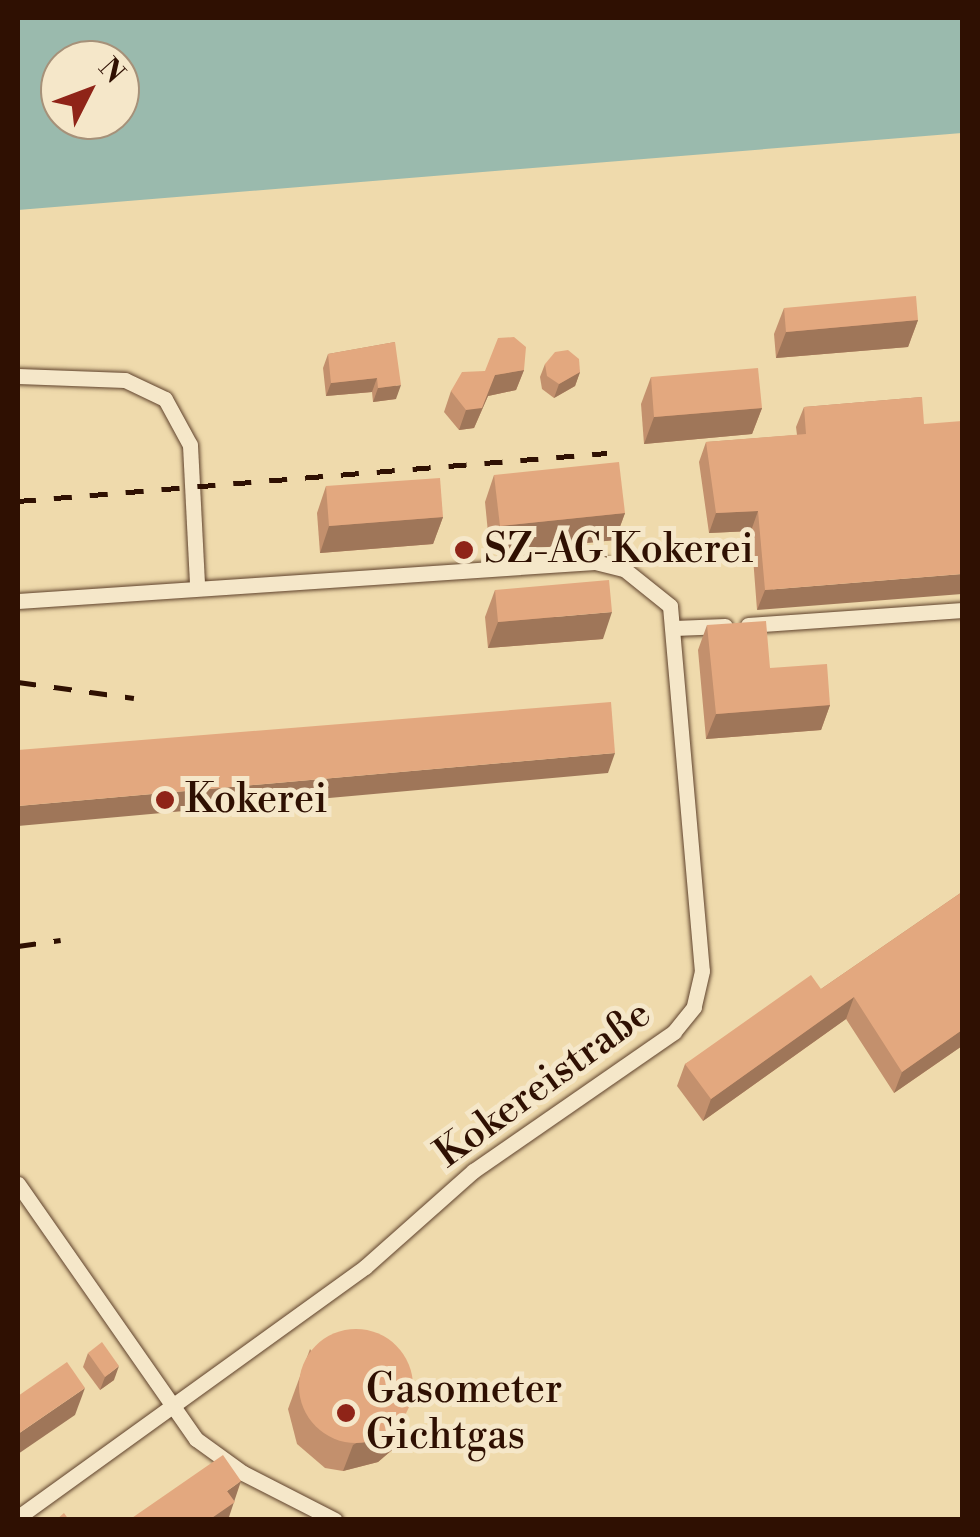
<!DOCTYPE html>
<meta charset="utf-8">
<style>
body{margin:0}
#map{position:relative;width:980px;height:1537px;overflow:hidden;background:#efdaac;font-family:"Libre Bodoni",serif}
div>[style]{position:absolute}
.water>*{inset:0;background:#9abaad}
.roads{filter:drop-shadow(0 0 2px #5f422c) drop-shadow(0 0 2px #5f422c)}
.minor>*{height:15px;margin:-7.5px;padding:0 7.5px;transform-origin:7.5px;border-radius:7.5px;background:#f5e7c9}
.rail>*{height:5px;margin-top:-2.5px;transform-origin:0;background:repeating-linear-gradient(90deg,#2f1002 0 18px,transparent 0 36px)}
.wall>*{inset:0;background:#c3906d}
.shaded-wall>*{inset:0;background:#9f7659}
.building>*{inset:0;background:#e3a87f}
.round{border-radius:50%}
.dots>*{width:28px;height:28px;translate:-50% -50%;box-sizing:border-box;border:5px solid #f5e7c9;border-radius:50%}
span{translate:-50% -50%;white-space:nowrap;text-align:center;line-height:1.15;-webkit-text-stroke:10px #f5e7c9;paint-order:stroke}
.poi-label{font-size:40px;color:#2f1002}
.left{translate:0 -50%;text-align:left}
.street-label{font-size:40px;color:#2f1002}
.frame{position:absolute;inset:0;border:20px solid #2f1002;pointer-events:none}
.north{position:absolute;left:40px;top:40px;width:100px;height:100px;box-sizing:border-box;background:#f5e7c9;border:2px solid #a69179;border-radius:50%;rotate:48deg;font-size:28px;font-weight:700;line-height:40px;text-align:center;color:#2f1002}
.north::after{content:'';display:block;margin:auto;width:35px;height:45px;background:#8f2418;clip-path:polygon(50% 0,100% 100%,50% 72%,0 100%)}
</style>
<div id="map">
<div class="water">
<div style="clip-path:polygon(evenodd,18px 18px,962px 18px,962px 133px,18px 210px,18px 18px,60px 60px,120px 60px,120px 120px,60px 120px,60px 60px)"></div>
</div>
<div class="roads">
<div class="minor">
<div style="left:18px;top:376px;width:107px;rotate:2.1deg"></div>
<div style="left:125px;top:380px;width:44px;rotate:25.4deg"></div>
<div style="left:165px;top:399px;width:52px;rotate:61.5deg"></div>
<div style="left:190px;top:445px;width:140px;rotate:87.1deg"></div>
<div style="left:18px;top:601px;width:578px;rotate:-3.87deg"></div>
<div style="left:595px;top:562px;width:30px;rotate:14deg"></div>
<div style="left:624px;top:569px;width:59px;rotate:38.8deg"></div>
<div style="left:670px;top:606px;width:366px;rotate:85deg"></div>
<div style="left:702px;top:971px;width:37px;rotate:103deg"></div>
<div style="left:694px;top:1007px;width:32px;rotate:129deg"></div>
<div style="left:674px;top:1032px;width:244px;rotate:145.3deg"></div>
<div style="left:473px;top:1171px;width:144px;rotate:138.4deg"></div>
<div style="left:365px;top:1267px;width:428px;rotate:144.2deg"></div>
<div style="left:748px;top:625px;width:215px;rotate:-4deg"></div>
<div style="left:674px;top:628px;width:51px;rotate:-2.2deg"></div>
<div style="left:18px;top:1184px;width:311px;rotate:55.1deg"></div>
<div style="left:196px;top:1439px;width:58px;rotate:35.9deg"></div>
<div style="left:243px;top:1473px;width:103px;rotate:27.1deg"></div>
</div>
</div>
<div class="rail">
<div style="left:18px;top:501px;width:591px;rotate:-4.66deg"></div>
<div style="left:18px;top:682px;width:117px;rotate:7.9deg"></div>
<div style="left:18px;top:946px;width:43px;rotate:-7.9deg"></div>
</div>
<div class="wall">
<div style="clip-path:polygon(784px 308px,918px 320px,908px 347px,776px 358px,774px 334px)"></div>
<div style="clip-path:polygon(395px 342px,396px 399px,373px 402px,372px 392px,326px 396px,323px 368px,328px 354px)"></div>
<div style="clip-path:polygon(545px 364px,580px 372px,575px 386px,554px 398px,542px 389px,540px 377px)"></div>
<div style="clip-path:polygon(524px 370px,516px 390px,488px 396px,474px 428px,459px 430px,444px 412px,451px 391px,485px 371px)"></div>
<div style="clip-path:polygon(651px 377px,762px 408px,752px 434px,644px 444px,641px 404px)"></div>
<div style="clip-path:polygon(922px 397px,757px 610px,751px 531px,709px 533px,699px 462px,706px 442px,797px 435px,796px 427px,804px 407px)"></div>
<div style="clip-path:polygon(494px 475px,625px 513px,615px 540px,490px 553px,485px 502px)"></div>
<div style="clip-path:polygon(326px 486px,443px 517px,433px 544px,320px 553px,317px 513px)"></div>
<div style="clip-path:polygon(495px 590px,603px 639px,488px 648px,485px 617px)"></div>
<div style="clip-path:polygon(707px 625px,770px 668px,830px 705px,821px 730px,706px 739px,698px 650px)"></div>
<div style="clip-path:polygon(962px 892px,962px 1046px,894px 1093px,846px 1019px,703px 1121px,677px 1086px,685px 1064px,821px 989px)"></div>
<div style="clip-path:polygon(310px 1349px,392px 1450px,378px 1462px,343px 1471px,325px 1468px,297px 1444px,288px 1409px)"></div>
<div style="clip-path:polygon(88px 1353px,114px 1380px,100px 1390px,83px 1367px)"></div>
</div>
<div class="shaded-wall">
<div style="clip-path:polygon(918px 320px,908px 347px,776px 358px,786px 332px)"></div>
<div style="clip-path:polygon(524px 370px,516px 390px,488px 396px,474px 428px,459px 430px,466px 410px,495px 375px)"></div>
<div style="clip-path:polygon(580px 372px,575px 386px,554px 398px,559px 384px)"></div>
<div style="clip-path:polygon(377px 378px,372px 392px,326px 396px,331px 383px)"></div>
<div style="clip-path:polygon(401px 385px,396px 399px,373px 402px,378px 388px)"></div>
<div style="clip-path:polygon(762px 408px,752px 434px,644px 444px,654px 417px)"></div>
<div style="clip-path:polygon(758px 511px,751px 531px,709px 533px,716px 513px)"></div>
<div style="clip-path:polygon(625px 513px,615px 540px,490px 553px,500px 526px)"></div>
<div style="clip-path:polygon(443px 517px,433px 544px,320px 553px,329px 526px)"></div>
<div style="clip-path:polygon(962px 574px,962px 594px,757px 610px,765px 590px)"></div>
<div style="clip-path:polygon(612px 612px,603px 639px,488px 648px,498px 622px)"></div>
<div style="clip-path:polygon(830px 705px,821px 730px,706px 739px,716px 714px)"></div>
<div style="clip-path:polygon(615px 753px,608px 773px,18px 826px,18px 806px)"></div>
<div style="clip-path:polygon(854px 997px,846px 1019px,703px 1121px,711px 1099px)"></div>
<div style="clip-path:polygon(962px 1030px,962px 1046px,894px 1093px,902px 1072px)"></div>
<div style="clip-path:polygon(119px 1366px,114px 1380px,100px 1390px,105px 1377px)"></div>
<div style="clip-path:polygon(85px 1388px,75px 1415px,18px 1454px,18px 1434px)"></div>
<div style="clip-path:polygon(405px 1416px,392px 1450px,378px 1462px,343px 1471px,353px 1445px)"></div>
<div style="clip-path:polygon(241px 1481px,228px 1520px,209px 1520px,227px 1491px)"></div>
</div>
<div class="building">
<div style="clip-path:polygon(916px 296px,918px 320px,786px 332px,784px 308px)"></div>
<div style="clip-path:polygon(514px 337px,526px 347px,524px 370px,495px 375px,482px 408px,466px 410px,451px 391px,462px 372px,485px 371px,498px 338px)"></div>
<div style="clip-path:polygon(395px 342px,401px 385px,378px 388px,377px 378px,331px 383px,328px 354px)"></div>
<div style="clip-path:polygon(568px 350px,579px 359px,580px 372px,559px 384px,547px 376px,545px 364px,555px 352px)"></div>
<div style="clip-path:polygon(758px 368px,762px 408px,654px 417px,651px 377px)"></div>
<div style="clip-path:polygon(922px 397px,924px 424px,962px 421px,962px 574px,765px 590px,758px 511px,716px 513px,706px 442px,806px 434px,804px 407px)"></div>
<div style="clip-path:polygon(619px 462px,625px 513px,500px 526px,494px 475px)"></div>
<div style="clip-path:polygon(440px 478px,443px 517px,329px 526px,326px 486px)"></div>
<div style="clip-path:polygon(609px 580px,612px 612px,498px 622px,495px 590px)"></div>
<div style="clip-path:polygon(766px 621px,770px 668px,827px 664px,830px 705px,716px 714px,707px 625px)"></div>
<div style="clip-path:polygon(611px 702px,615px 753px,18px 806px,18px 750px)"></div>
<div style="clip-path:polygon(962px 892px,962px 1030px,902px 1072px,854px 997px,711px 1099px,685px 1064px,811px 975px,821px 989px)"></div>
<div class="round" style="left:299px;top:1329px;width:114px;height:114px"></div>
<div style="clip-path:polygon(102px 1342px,119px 1366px,105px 1377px,88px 1353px)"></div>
<div style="clip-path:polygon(67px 1362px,85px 1388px,18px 1434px,18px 1396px)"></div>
<div style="clip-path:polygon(223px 1455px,241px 1481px,227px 1491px,235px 1502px,209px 1520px,129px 1520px)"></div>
<div style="clip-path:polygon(64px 1513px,69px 1520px,56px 1520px)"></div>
</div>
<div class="dots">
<div style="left:464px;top:550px;background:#8f2418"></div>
<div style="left:165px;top:800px;background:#8f2418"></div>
<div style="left:346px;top:1413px;background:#8f2418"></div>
</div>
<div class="poi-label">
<span class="left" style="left:484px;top:550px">SZ-AG Kokerei</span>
<span class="left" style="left:185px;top:800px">Kokerei</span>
<span class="left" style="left:366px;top:1413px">Gasometer<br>Gichtgas</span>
</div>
<div class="street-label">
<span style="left:543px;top:1084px;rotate:-36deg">Kokereistraße</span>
</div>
<div class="frame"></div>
<div class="north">N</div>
</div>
